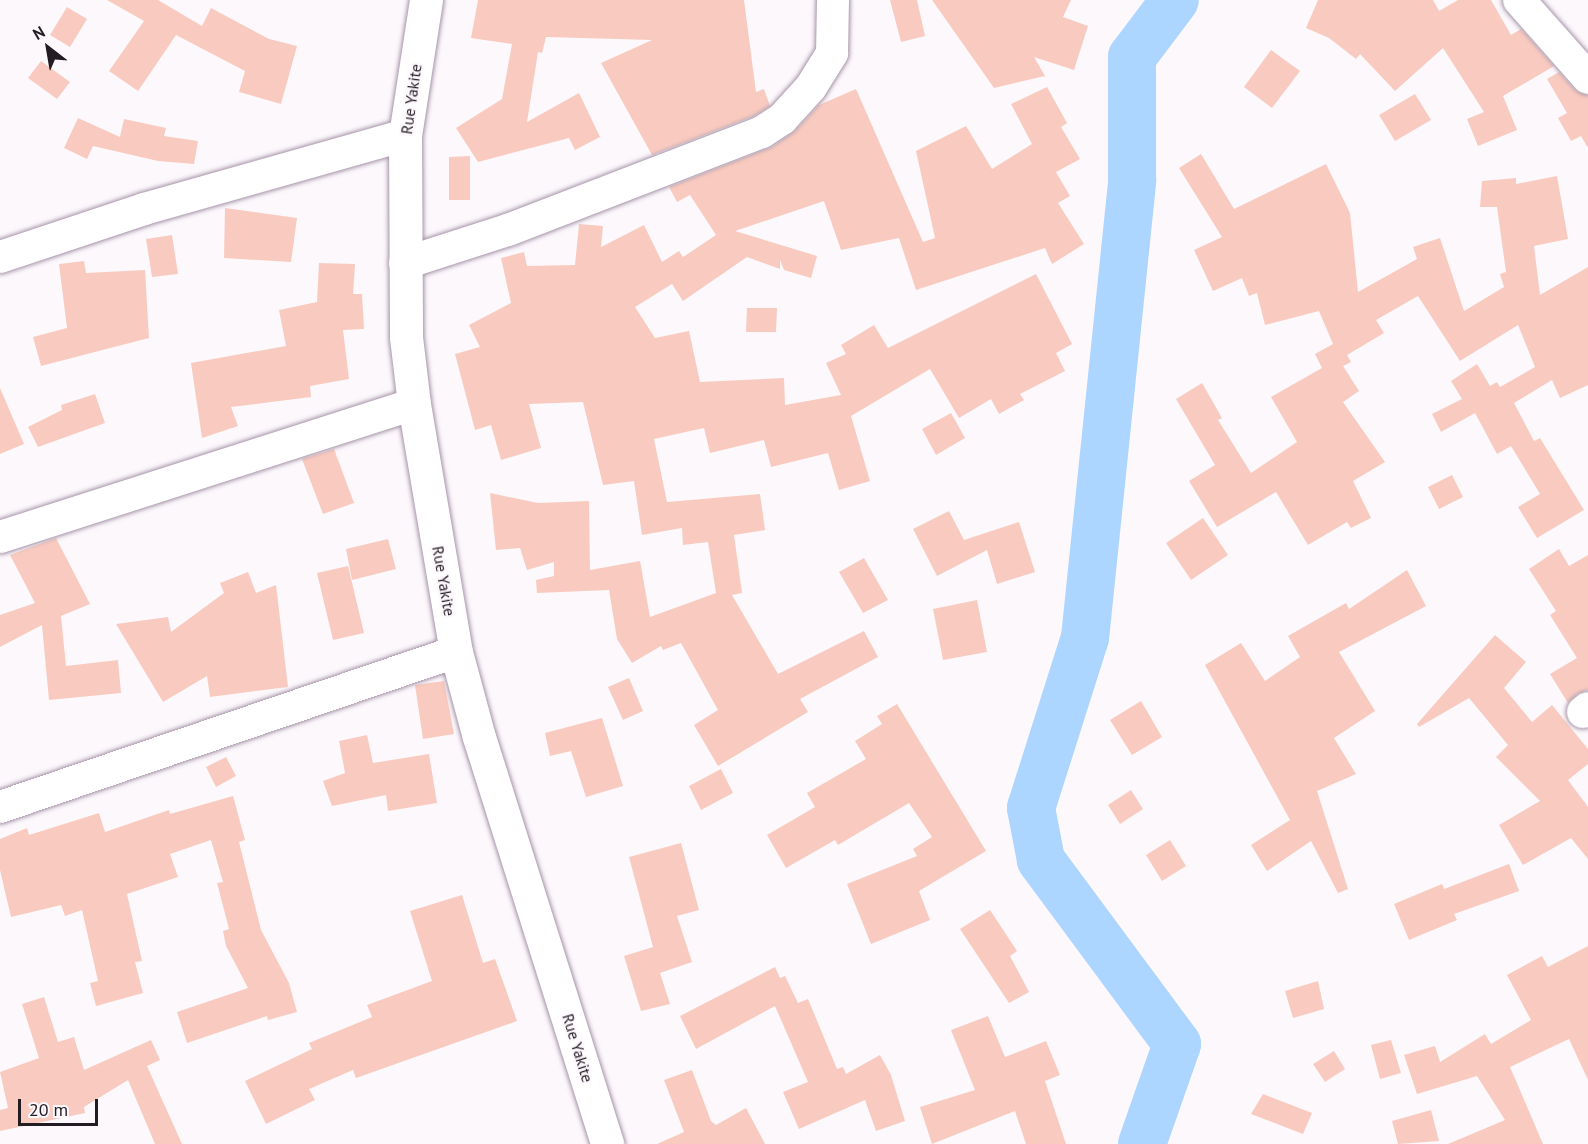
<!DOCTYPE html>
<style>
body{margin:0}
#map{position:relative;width:1588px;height:1144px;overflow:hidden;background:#fcf8fc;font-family:"PT Sans",sans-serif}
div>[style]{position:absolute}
.river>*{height:48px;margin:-24px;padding:0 24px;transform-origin:24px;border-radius:24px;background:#acd5ff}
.building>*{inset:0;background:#f9cbc0}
.roads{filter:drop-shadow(0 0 2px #a694a8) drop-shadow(0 0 2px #a694a8)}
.minor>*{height:32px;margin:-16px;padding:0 16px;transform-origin:16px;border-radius:16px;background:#fff}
.major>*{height:33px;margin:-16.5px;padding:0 16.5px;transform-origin:16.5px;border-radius:16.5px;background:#fff}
span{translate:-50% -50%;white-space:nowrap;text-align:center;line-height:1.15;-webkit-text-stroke:4.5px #fcf8fc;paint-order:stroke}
.street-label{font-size:16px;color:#231c23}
.north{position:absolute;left:18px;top:18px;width:60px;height:60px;-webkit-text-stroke:4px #fcf8fc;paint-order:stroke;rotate:329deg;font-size:16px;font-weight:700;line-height:24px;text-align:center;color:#231c23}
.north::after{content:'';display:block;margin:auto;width:21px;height:27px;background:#231c23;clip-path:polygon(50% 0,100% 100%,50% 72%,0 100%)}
.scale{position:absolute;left:18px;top:1099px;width:80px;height:27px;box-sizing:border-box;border:3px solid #231c23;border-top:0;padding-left:8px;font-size:18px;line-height:21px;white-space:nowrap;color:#231c23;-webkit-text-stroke:4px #fcf8fc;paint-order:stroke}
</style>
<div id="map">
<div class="river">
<div style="left:1142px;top:1144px;width:106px;rotate:-70.7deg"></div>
<div style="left:1177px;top:1044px;width:229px;rotate:-126.5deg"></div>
<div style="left:1041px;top:860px;width:53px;rotate:-100.9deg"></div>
<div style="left:1031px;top:808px;width:178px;rotate:-72.4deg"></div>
<div style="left:1085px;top:638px;width:460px;rotate:-84.1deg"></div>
<div style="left:1132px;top:180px;width:123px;rotate:-90deg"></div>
<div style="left:1132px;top:57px;width:71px;rotate:-53deg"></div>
</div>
<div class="building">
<div style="clip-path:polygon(107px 0,158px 0,202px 26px,211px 8px,269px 39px,297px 46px,281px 104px,239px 92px,245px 71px,176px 35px,138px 91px,109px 71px,144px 21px)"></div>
<div style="clip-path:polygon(478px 0,744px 0,756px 92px,764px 89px,770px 106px,754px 116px,652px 155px,601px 63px,652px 40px,546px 37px,542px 53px,538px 52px,527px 122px,579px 93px,600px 137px,575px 150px,569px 138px,478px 162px,456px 128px,502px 99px,512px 44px,471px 38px)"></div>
<div style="clip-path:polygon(890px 0,917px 0,925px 36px,901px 42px)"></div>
<div style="clip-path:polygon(932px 0,1071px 0,1063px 17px,1088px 26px,1074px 70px,1034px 57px,1045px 76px,994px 88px)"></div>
<div style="clip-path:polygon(1318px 0,1433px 0,1439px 11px,1458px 0,1491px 0,1511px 35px,1521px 29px,1554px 66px,1503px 96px,1517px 130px,1478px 146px,1467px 119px,1484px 112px,1443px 48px,1395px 91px,1360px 54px,1356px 59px,1329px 38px,1306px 28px)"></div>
<div style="clip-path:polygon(67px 7px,87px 19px,70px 47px,50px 35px)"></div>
<div style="clip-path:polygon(1271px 50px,1300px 71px,1272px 108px,1244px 87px)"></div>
<div style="clip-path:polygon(41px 61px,70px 82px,57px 99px,28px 78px)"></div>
<div style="clip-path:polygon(1559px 72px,1575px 90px,1588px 95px,1588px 148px,1581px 136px,1571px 141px,1558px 118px,1567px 113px,1547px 79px)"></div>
<div style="clip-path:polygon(1047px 87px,1067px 123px,1061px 127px,1080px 159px,1056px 172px,1070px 196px,1058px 203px,1084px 244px,1052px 264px,1045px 248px,916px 290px,899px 238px,841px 250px,824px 201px,735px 231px,817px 256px,811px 278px,784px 270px,780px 260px,780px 269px,747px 257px,683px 301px,672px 284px,635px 307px,655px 338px,689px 331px,700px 382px,784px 378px,785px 405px,841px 395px,826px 363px,846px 354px,841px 345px,874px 325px,888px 348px,1036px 274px,1072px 344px,1056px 353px,1065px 371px,1020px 394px,1024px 400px,999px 414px,991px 399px,959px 418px,930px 369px,851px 416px,870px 481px,839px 490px,828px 453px,771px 467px,764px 440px,710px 453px,704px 428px,654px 439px,667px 502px,760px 494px,765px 530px,734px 535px,742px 593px,732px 595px,778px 674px,864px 631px,878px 657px,800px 699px,808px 712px,718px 766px,694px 725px,718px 710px,681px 643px,663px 650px,661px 646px,632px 663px,617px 639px,609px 590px,537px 593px,536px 580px,554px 576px,554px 562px,527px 570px,520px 548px,496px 550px,490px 493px,538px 503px,589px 501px,590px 570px,640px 561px,650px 617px,716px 593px,708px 542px,683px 545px,682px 528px,642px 535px,634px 481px,603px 485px,583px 402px,529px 404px,541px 448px,501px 460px,491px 425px,475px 430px,455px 354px,480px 347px,469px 325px,511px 303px,501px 258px,524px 252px,527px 266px,575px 265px,579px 224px,603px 226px,601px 247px,644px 225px,662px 262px,679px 251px,683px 257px,716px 235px,690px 195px,677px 202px,669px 187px,772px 147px,795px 131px,819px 105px,856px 89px,923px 242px,935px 238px,916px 151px,966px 126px,992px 169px,1032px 144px,1011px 104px)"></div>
<div style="clip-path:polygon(1415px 94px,1431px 120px,1395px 141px,1379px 115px)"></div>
<div style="clip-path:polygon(78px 118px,120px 137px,124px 119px,166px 128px,164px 136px,198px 141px,194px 164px,158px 161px,93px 146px,87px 159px,64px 148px)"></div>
<div style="clip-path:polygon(1201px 154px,1234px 209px,1326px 164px,1350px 213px,1358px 292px,1417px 259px,1413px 247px,1440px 238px,1464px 311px,1504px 287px,1500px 274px,1506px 272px,1497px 207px,1480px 207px,1482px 181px,1516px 178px,1516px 184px,1557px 176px,1568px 239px,1534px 246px,1540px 295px,1588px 267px,1588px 385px,1560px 398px,1552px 380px,1514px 403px,1534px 441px,1540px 438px,1584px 510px,1537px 538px,1518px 507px,1540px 494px,1511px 446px,1497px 454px,1475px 413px,1441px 432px,1432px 414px,1462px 399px,1451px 381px,1477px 364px,1490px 386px,1497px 382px,1500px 387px,1535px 367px,1518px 325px,1460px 361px,1418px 296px,1376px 320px,1384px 333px,1347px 355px,1351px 362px,1343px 366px,1359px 391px,1343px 402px,1385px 462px,1353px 481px,1371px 518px,1351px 528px,1347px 522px,1308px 545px,1276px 492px,1217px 527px,1189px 481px,1215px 465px,1176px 399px,1202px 383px,1222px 418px,1218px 420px,1251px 473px,1297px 442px,1271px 397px,1322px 368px,1315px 354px,1333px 344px,1319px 311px,1265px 325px,1257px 293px,1249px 296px,1242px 278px,1213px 291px,1194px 250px,1222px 237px,1179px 168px)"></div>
<div style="clip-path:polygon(470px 156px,470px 200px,449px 200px,449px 157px)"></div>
<div style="clip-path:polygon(225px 208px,297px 218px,291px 262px,224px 258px)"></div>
<div style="clip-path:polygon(172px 235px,178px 274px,152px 277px,146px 239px)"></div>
<div style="clip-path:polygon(84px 261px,86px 273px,145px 270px,149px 338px,41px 366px,33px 337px,67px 328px,59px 264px)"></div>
<div style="clip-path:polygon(319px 263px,355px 264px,353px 294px,362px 294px,364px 329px,343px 330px,349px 379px,310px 386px,311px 397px,231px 407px,238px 426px,202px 438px,191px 363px,286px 346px,279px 310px,317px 302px)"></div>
<div style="clip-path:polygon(747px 308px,777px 308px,776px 332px,746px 332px)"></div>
<div style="clip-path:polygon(0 388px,24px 444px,0 454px)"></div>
<div style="clip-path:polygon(95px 394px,105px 423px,38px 447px,28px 427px,62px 410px,61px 405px)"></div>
<div style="clip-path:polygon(951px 413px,965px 438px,936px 455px,922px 429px)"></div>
<div style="clip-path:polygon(334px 449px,354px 503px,323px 514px,302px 459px)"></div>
<div style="clip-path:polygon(1452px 475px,1463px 497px,1439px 509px,1428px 487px)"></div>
<div style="clip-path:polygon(949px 511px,964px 540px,1019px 522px,1035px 572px,997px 584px,987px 550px,937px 576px,913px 529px)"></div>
<div style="clip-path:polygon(1203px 518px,1228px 555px,1191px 580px,1166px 543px)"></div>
<div style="clip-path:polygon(56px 538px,90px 604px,61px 616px,66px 666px,118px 660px,121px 693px,49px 700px,42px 625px,0 647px,0 615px,35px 603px,10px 555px)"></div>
<div style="clip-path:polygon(388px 539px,396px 569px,352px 580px,346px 549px)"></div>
<div style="clip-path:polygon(1559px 549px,1569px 566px,1588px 555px,1588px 690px,1577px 694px,1568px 703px,1550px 674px,1577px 658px,1550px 615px,1556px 611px,1529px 569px)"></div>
<div style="clip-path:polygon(864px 558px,888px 600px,863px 613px,839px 572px)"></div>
<div style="clip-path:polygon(348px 566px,364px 633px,333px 640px,317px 573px)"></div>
<div style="clip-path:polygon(1407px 570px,1426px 606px,1339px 652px,1375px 711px,1334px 738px,1356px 774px,1317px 791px,1348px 889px,1338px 893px,1311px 841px,1267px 871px,1251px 845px,1290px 820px,1205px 665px,1241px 643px,1265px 681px,1300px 657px,1288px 636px,1346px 603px,1349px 609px)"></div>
<div style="clip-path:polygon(248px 572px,256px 593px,276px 585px,288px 687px,210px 697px,207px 676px,163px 702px,116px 624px,168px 617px,171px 632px,224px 593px,220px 583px)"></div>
<div style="clip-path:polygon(977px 600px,987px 652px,943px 660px,933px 609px)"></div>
<div style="clip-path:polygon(1495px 635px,1526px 662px,1504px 688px,1532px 722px,1552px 705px,1588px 749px,1588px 764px,1568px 780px,1588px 807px,1588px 859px,1571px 838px,1523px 865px,1499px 825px,1540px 801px,1496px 757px,1508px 745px,1469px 698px,1419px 727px,1417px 724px)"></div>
<div style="clip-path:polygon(629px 678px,643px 711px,623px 720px,608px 687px)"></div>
<div style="clip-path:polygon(444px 681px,454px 734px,423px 739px,415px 685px)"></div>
<div style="clip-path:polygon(1141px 701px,1162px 737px,1132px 755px,1110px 720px)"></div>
<div style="clip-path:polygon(897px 704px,986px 851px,919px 891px,930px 920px,871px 944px,847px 884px,917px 856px,913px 849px,932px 837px,909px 803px,838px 845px,835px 840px,786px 868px,767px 835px,815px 807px,807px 793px,866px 759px,855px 741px,882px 724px,877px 716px)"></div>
<div style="clip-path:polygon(602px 718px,623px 786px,586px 797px,571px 751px,550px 756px,545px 733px)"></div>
<div style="clip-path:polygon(367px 735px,373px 763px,429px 754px,437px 803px,388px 811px,386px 795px,332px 806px,323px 781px,345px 773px,339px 741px)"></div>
<div style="clip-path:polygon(226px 757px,236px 776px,216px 787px,206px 767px)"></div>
<div style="clip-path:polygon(721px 769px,733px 793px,701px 810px,689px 786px)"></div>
<div style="clip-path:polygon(1131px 790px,1143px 809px,1120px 824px,1108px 805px)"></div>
<div style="clip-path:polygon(233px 796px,245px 840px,239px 842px,261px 930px,289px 983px,297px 1012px,268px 1020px,267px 1016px,187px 1043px,177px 1012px,248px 988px,226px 946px,223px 931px,229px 929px,217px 883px,223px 882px,211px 840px,170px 854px,178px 877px,127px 894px,142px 961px,135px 962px,143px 993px,96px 1006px,90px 983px,98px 981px,82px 910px,65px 916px,61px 905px,11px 917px,0 870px,0 839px,27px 828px,29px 835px,99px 813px,105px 832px,169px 810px,170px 814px)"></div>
<div style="clip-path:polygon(1170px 840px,1186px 866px,1162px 881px,1146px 855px)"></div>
<div style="clip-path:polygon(681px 843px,699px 910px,677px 916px,692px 962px,660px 973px,670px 1004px,641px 1011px,624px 956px,653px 947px,629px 857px)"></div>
<div style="clip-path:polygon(1509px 864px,1519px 891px,1454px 914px,1457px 920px,1409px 940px,1394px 904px,1442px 884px,1444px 889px)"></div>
<div style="clip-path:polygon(462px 895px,483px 963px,495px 959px,517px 1021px,356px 1078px,353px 1070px,309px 1089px,315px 1100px,266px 1124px,245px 1081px,312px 1049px,309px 1043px,372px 1017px,367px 1005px,432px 981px,410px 911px)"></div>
<div style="clip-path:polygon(990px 910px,1017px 951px,1010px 956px,1029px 992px,1009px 1003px,960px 929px)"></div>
<div style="clip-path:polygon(1588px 946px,1588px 1080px,1569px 1039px,1510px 1067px,1543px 1144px,1448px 1144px,1505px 1120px,1477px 1076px,1417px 1094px,1404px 1055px,1435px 1046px,1440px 1062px,1485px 1034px,1491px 1044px,1531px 1020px,1507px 975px,1542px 956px,1548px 967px)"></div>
<div style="clip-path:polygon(775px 967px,780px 978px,785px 976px,798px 1003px,808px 999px,837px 1069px,843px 1067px,846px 1074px,880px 1055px,891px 1075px,905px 1121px,876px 1131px,865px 1100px,799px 1129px,783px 1092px,808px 1082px,775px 1006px,696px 1049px,680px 1016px)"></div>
<div style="clip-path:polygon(1318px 981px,1324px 1009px,1293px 1018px,1285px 991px)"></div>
<div style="clip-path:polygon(44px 997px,58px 1042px,74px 1037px,84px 1070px,151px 1040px,160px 1060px,147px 1066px,182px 1144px,155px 1144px,128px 1080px,84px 1107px,85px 1113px,0 1131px,0 1110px,8px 1108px,0 1072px,39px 1058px,22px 1004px)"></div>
<div style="clip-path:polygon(988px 1016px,1005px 1057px,1046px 1041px,1060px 1075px,1045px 1081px,1066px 1144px,1026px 1144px,1015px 1111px,932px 1144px,920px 1107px,975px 1090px,951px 1030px)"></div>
<div style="clip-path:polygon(1391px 1040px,1401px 1073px,1380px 1079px,1371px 1045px)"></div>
<div style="clip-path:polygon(1334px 1051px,1345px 1069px,1325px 1082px,1313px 1064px)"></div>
<div style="clip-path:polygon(692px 1070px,711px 1121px,716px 1125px,746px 1108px,765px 1144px,657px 1144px,684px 1132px,664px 1080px)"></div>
<div style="clip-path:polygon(1263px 1094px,1312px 1113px,1303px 1134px,1251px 1114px)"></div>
<div style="clip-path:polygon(1431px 1110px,1439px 1141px,1398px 1144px,1392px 1121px)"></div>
</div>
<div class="roads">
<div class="minor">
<div style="left:1519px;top:0;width:104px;rotate:48.5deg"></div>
<div style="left:0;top:257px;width:152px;rotate:-18.4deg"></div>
<div style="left:144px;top:209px;width:271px;rotate:-15.8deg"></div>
<div style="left:405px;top:263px;width:108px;rotate:-17.8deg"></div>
<div style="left:508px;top:230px;width:272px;rotate:-21.1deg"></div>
<div style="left:762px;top:132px;width:24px;rotate:-33deg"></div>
<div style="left:782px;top:119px;width:43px;rotate:-47.8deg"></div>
<div style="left:811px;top:87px;width:40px;rotate:-58deg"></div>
<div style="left:832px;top:53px;width:53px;rotate:-88.9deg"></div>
<div style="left:0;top:537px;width:435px;rotate:-17.8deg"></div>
<div style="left:1583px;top:712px;width:6px;rotate:-39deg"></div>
<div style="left:0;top:807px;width:482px;rotate:-18.8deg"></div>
</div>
<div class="major">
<div style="left:426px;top:0;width:137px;rotate:98.8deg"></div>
<div style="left:405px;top:135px;width:202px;rotate:89.7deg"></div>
<div style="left:406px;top:337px;width:67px;rotate:83.2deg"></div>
<div style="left:414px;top:404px;width:252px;rotate:80.4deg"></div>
<div style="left:456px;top:652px;width:88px;rotate:74.9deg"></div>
<div style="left:479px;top:737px;width:427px;rotate:72.5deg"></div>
</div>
</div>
<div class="street-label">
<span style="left:411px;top:99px;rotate:-82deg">Rue Yakite</span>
<span style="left:444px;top:581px;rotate:80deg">Rue Yakite</span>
<span style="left:578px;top:1048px;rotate:73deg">Rue Yakite</span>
</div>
<div class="north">N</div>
<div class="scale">20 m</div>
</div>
